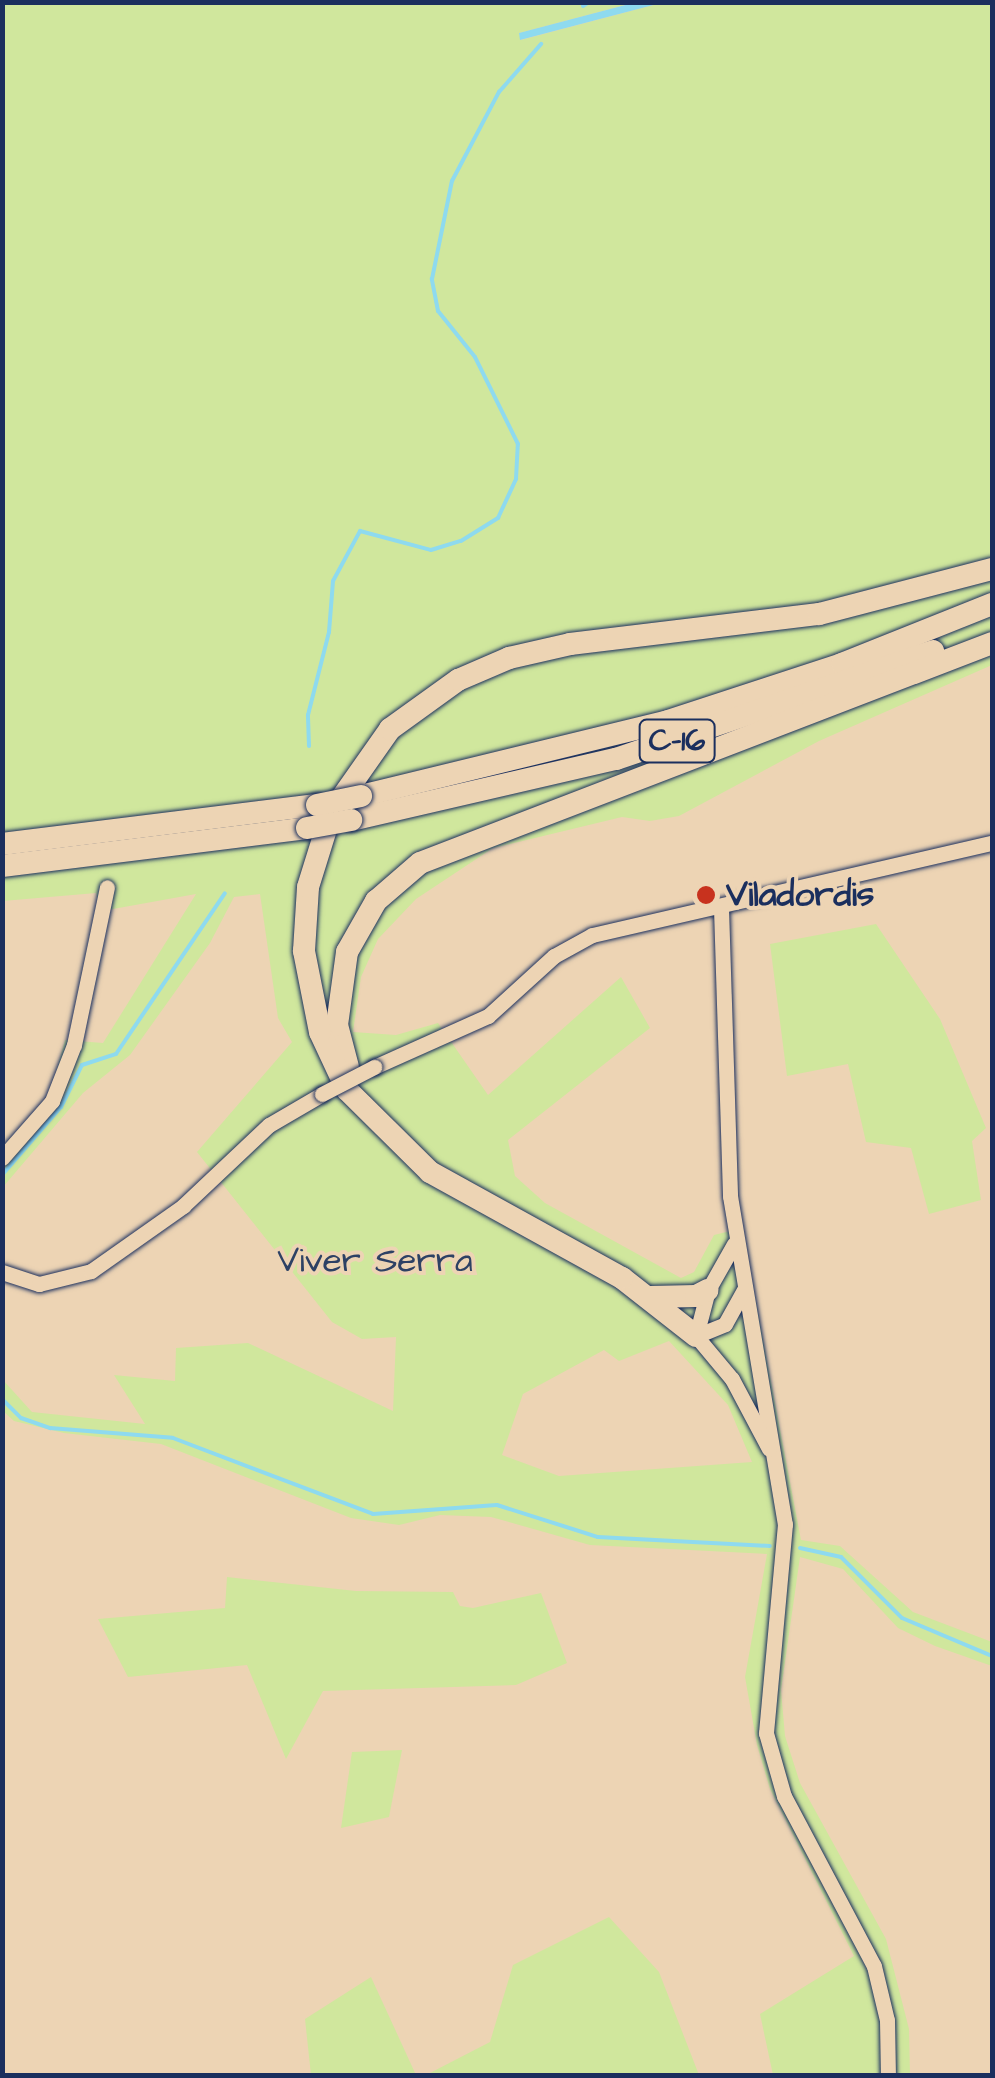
<!DOCTYPE html>
<style>
body{margin:0}
#map{position:relative;width:995px;height:2078px;overflow:hidden;background:#edd4b4;font-family:"Architects Daughter",sans-serif}
div>[style]{position:absolute}
.green>*{inset:0;background:#d0e79d}
.water>*{inset:0;background:#8edaef}
.stream>*{height:4px;margin:-2px;padding:0 2px;transform-origin:2px;border-radius:2px;background:#8edaef}
.roads{filter:drop-shadow(0 0 2px #1b2f5e) drop-shadow(0 0 2px #1b2f5e)}
.minor>*{height:15px;margin:-7.5px;padding:0 7.5px;transform-origin:7.5px;border-radius:7.5px;background:#edd4b4}
.highway>*{height:22px;margin:-11px;padding:0 11px;transform-origin:11px;border-radius:11px;background:#edd4b4}
.bridges{filter:drop-shadow(0 0 2px #1b2f5e) drop-shadow(0 0 2px #1b2f5e)}
.minor-bridge>*{height:15px;margin:-7.5px;padding:0 7.5px;transform-origin:7.5px;border-radius:7.5px;background:#edd4b4}
.highway-bridge>*{height:22px;margin:-11px;padding:0 11px;transform-origin:11px;border-radius:11px;background:#edd4b4}
.dots>*{width:28px;height:28px;translate:-50% -50%;box-sizing:border-box;border:5px solid #edd4b4;border-radius:50%}
span{translate:-50% -50%;white-space:nowrap;text-align:center;line-height:1.15;-webkit-text-stroke:8px #edd4b4;paint-order:stroke}
.shield-label span{padding:2px 8px;background:#edd4b4;border:2px solid;border-radius:8px;-webkit-text-stroke-width:0}
.shield-label{font-size:32px;color:#1b2f5e;font-weight:700}
.poi-label{font-size:35px;color:#1b2f5e;font-weight:700}
.left{translate:0 -50%;text-align:left}
.park-label{font-size:35px;color:#2d4164}
.frame{position:absolute;inset:0;border:5px solid #1b2f5e;pointer-events:none}
</style>
<div id="map">
<div class="green">
<div style="clip-path:polygon(evenodd,2px 3px,633px 3px,519px 33px,521px 40px,661px 3px,992px 3px,992px 665px,819px 741px,679px 816px,650px 821px,622px 817px,493px 848px,416px 899px,378px 939px,361px 977px,353px 1032px,396px 1035px,438px 1023px,488px 1095px,621px 977px,650px 1028px,508px 1140px,515px 1176px,545px 1203px,681px 1278px,694px 1272px,714px 1235px,742px 1228px,801px 1540px,840px 1546px,913px 1612px,992px 1642px,992px 1666px,935px 1646px,898px 1628px,843px 1569px,800px 1557px,781px 1690px,785px 1736px,800px 1783px,886px 1939px,909px 2029px,910px 2075px,773px 2075px,760px 2014px,854px 1956px,770px 1789px,757px 1745px,745px 1677px,767px 1554px,590px 1545px,491px 1517px,440px 1515px,399px 1525px,351px 1518px,161px 1444px,64px 1433px,14px 1421px,3px 1411px,3px 1380px,32px 1412px,145px 1424px,114px 1375px,175px 1381px,176px 1348px,248px 1343px,393px 1411px,396px 1337px,362px 1339px,332px 1322px,197px 1152px,292px 1042px,278px 1018px,260px 894px,234px 897px,210px 943px,130px 1055px,83px 1093px,3px 1187px,3px 1150px,49px 1097px,65px 1040px,103px 1043px,196px 894px,102px 911px,96px 893px,3px 901px,2px 3px,669px 1341px,728px 1405px,752px 1462px,559px 1476px,502px 1455px,523px 1394px,604px 1350px,619px 1361px,669px 1341px)"></div>
<div style="clip-path:polygon(876px 924px,940px 1019px,986px 1128px,972px 1141px,981px 1200px,929px 1214px,911px 1148px,866px 1142px,848px 1064px,787px 1076px,770px 944px)"></div>
<div style="clip-path:polygon(227px 1577px,356px 1591px,453px 1592px,460px 1606px,473px 1608px,541px 1593px,567px 1663px,516px 1685px,323px 1691px,286px 1759px,247px 1665px,128px 1677px,98px 1619px,225px 1608px)"></div>
<div style="clip-path:polygon(402px 1750px,389px 1817px,341px 1828px,352px 1752px)"></div>
<div style="clip-path:polygon(609px 1917px,659px 1972px,699px 2075px,426px 2075px,490px 2042px,513px 1965px)"></div>
<div style="clip-path:polygon(371px 1977px,416px 2075px,311px 2075px,305px 2019px)"></div>
</div>
<div class="water">
<div style="clip-path:polygon(633px 3px,661px 3px,520px 40px,519px 33px)"></div>
</div>
<div class="stream">
<div style="left:583px;top:6px;width:7px;rotate:-34deg"></div>
<div style="left:309px;top:746px;width:31px;rotate:-92deg"></div>
<div style="left:308px;top:715px;width:86px;rotate:-75.8deg"></div>
<div style="left:329px;top:632px;width:51px;rotate:-85.5deg"></div>
<div style="left:333px;top:581px;width:57px;rotate:-61.6deg"></div>
<div style="left:360px;top:531px;width:73px;rotate:15deg"></div>
<div style="left:431px;top:550px;width:31px;rotate:-17deg"></div>
<div style="left:461px;top:541px;width:44px;rotate:-31.9deg"></div>
<div style="left:498px;top:518px;width:43px;rotate:-65.2deg"></div>
<div style="left:516px;top:479px;width:35px;rotate:-87deg"></div>
<div style="left:518px;top:444px;width:97px;rotate:-116.3deg"></div>
<div style="left:475px;top:357px;width:59px;rotate:-128.8deg"></div>
<div style="left:438px;top:311px;width:33px;rotate:-101deg"></div>
<div style="left:432px;top:279px;width:100px;rotate:-78.5deg"></div>
<div style="left:452px;top:181px;width:101px;rotate:-62.2deg"></div>
<div style="left:499px;top:92px;width:64px;rotate:-48.8deg"></div>
<div style="left:2px;top:1175px;width:90px;rotate:-49.1deg"></div>
<div style="left:61px;top:1107px;width:47px;rotate:-63.4deg"></div>
<div style="left:82px;top:1065px;width:36px;rotate:-18deg"></div>
<div style="left:116px;top:1054px;width:194px;rotate:-55.9deg"></div>
<div style="left:2px;top:1399px;width:27px;rotate:45deg"></div>
<div style="left:21px;top:1418px;width:31px;rotate:19deg"></div>
<div style="left:50px;top:1428px;width:123px;rotate:4.6deg"></div>
<div style="left:173px;top:1438px;width:214px;rotate:20.8deg"></div>
<div style="left:373px;top:1514px;width:124px;rotate:-4.2deg"></div>
<div style="left:497px;top:1505px;width:106px;rotate:17.6deg"></div>
<div style="left:598px;top:1537px;width:172px;rotate:3deg"></div>
<div style="left:800px;top:1548px;width:42px;rotate:12.4deg"></div>
<div style="left:841px;top:1557px;width:86px;rotate:45deg"></div>
<div style="left:902px;top:1618px;width:98px;rotate:22.9deg"></div>
</div>
<div class="roads">
<div class="minor">
<div style="left:721px;top:908px;width:288px;rotate:88.2deg"></div>
<div style="left:730px;top:1196px;width:333px;rotate:80.5deg"></div>
<div style="left:785px;top:1524px;width:210px;rotate:95.2deg"></div>
<div style="left:766px;top:1733px;width:66px;rotate:74.1deg"></div>
<div style="left:784px;top:1796px;width:192px;rotate:62.1deg"></div>
<div style="left:874px;top:1966px;width:56px;rotate:76.5deg"></div>
<div style="left:887px;top:2020px;width:56px;rotate:89deg"></div>
<div style="left:374px;top:1067px;width:125px;rotate:-24.1deg"></div>
<div style="left:488px;top:1016px;width:89px;rotate:-42.3deg"></div>
<div style="left:554px;top:956px;width:43px;rotate:-28.9deg"></div>
<div style="left:592px;top:935px;width:410px;rotate:-13deg"></div>
<div style="left:2px;top:1158px;width:76px;rotate:-48.7deg"></div>
<div style="left:52px;top:1101px;width:60px;rotate:-68.6deg"></div>
<div style="left:74px;top:1045px;width:161px;rotate:-78.2deg"></div>
<div style="left:734px;top:1244px;width:53px;rotate:119.5deg"></div>
<div style="left:708px;top:1290px;width:48px;rotate:104.6deg"></div>
<div style="left:696px;top:1336px;width:56px;rotate:50.1deg"></div>
<div style="left:732px;top:1379px;width:79px;rotate:62.1deg"></div>
<div style="left:2px;top:1272px;width:39px;rotate:18deg"></div>
<div style="left:39px;top:1284px;width:54px;rotate:-14deg"></div>
<div style="left:91px;top:1271px;width:113px;rotate:-35.2deg"></div>
<div style="left:183px;top:1206px;width:118px;rotate:-43.3deg"></div>
<div style="left:269px;top:1125px;width:61px;rotate:-30.3deg"></div>
<div style="left:696px;top:1336px;width:31px;rotate:-22deg"></div>
<div style="left:725px;top:1324px;width:39px;rotate:-61deg"></div>
</div>
<div class="highway">
<div style="left:361px;top:796px;width:316px;rotate:-13.7deg"></div>
<div style="left:668px;top:721px;width:183px;rotate:-18.1deg"></div>
<div style="left:842px;top:664px;width:162px;rotate:-21.8deg"></div>
<div style="left:351px;top:820px;width:272px;rotate:-13deg"></div>
<div style="left:616px;top:759px;width:335px;rotate:-18.8deg"></div>
<div style="left:2px;top:844px;width:317px;rotate:-7.1deg"></div>
<div style="left:2px;top:866px;width:307px;rotate:-7.1deg"></div>
<div style="left:348px;top:1067px;width:43px;rotate:-104.7deg"></div>
<div style="left:337px;top:1025px;width:74px;rotate:-82.2deg"></div>
<div style="left:347px;top:952px;width:59px;rotate:-60.4deg"></div>
<div style="left:376px;top:901px;width:58px;rotate:-40.8deg"></div>
<div style="left:420px;top:863px;width:613px;rotate:-21.04deg"></div>
<div style="left:651px;top:1297px;width:45px;rotate:-1.3deg"></div>
<div style="left:696px;top:1296px;width:13px;rotate:-27deg"></div>
<div style="left:696px;top:1336px;width:94px;rotate:-141.9deg"></div>
<div style="left:622px;top:1278px;width:219px;rotate:-151.1deg"></div>
<div style="left:430px;top:1172px;width:117px;rotate:-135.3deg"></div>
<div style="left:347px;top:1090px;width:64px;rotate:-115deg"></div>
<div style="left:320px;top:1032px;width:83px;rotate:-101.2deg"></div>
<div style="left:304px;top:951px;width:64px;rotate:-86.4deg"></div>
<div style="left:308px;top:887px;width:77px;rotate:-72.7deg"></div>
<div style="left:331px;top:813px;width:103px;rotate:-54.9deg"></div>
<div style="left:390px;top:729px;width:84px;rotate:-35.8deg"></div>
<div style="left:458px;top:680px;width:56px;rotate:-23.3deg"></div>
<div style="left:509px;top:658px;width:63px;rotate:-12.9deg"></div>
<div style="left:570px;top:644px;width:251px;rotate:-6.9deg"></div>
<div style="left:819px;top:614px;width:179px;rotate:-14.6deg"></div>
</div>
</div>
<div class="bridges">
<div class="minor-bridge">
<div style="left:322px;top:1094px;width:59px;rotate:-27.4deg"></div>
</div>
<div class="highway-bridge">
<div style="left:317px;top:805px;width:45px;rotate:-11.6deg"></div>
<div style="left:307px;top:828px;width:45px;rotate:-10.3deg"></div>
</div>
</div>
<div class="dots">
<div style="left:706px;top:895px;background:#c8321e"></div>
</div>
<div class="shield-label">
<span style="left:677px;top:741px">C-16</span>
</div>
<div class="poi-label">
<span class="left" style="left:726px;top:895px">Viladordis</span>
</div>
<div class="park-label">
<span style="left:375px;top:1261px">Viver Serra</span>
</div>
<div class="frame"></div>
</div>
